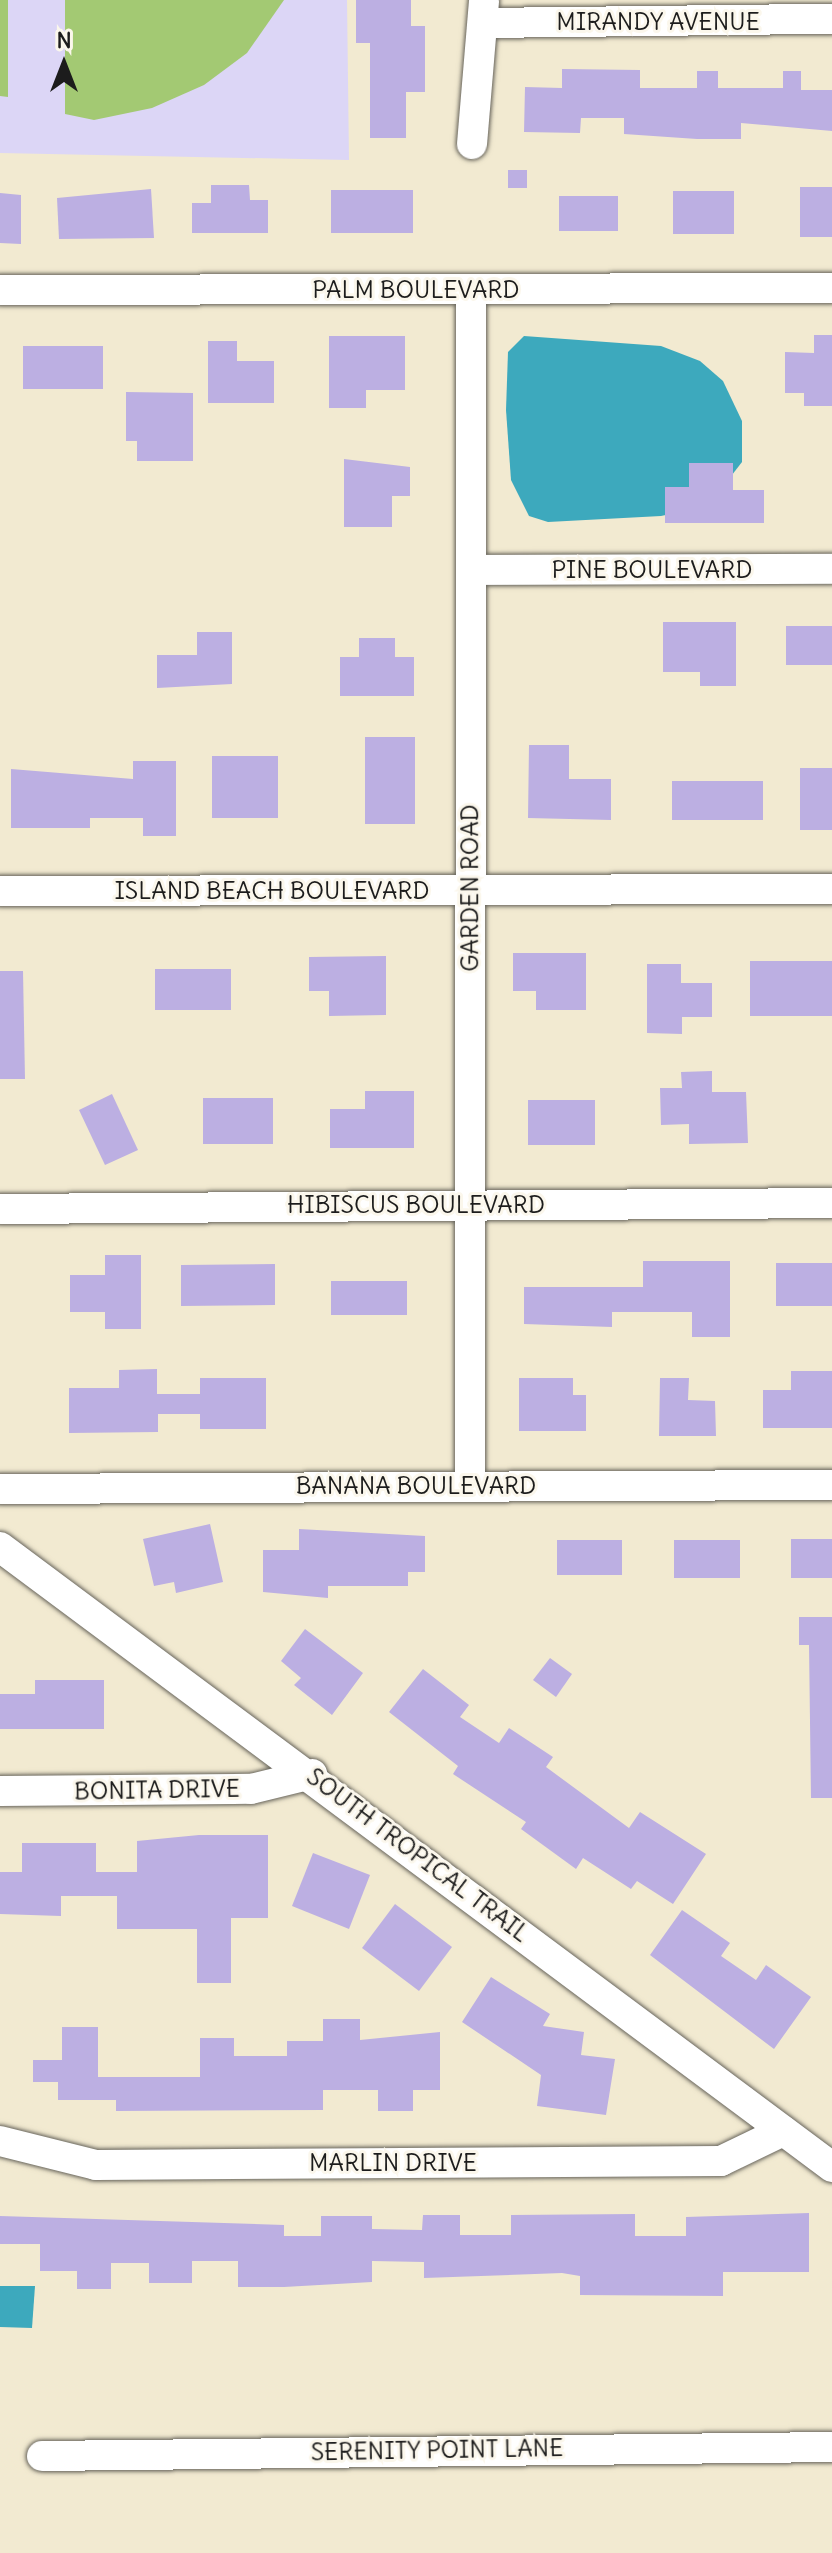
<!DOCTYPE html>
<style>
body{margin:0}
#map{position:relative;width:832px;height:2553px;overflow:hidden;background:#f2ead1;font-family:Delius,sans-serif}
div>[style]{position:absolute}
.built>*{inset:0;background:#dcd6f6}
.green>*{inset:0;background:#a3c973}
.water>*{inset:0;background:#3da9bd}
.building>*{inset:0;background:#bcafe2}
.roads{filter:drop-shadow(0 0 2px #67645b) drop-shadow(0 0 2px #67645b)}
.minor>*{height:30px;margin:-15px;padding:0 15px;transform-origin:15px;border-radius:15px;background:#fff}
span{translate:-50% -50%;white-space:nowrap;text-align:center;line-height:1.15;-webkit-text-stroke:6px #fbf7ec;paint-order:stroke}
.street-label{font-size:24px;color:#1c1c1c}
.north{position:absolute;left:24px;top:24px;width:80px;height:80px;-webkit-text-stroke:6px #fbf7ec;paint-order:stroke;rotate:0deg;font-size:22px;font-weight:700;line-height:32px;text-align:center;color:#1c1c1c}
.north::after{content:'';display:block;margin:auto;width:28px;height:36px;background:#1c1c1c;clip-path:polygon(50% 0,100% 100%,50% 72%,0 100%)}
</style>
<div id="map">
<div class="built">
<div style="clip-path:polygon(0 0,347px 0,349px 160px,0 153px)"></div>
</div>
<div class="green">
<div style="clip-path:polygon(0 0,8px 0,8px 97px,0 96px)"></div>
<div style="clip-path:polygon(65px 0,284px 0,247px 53px,204px 85px,152px 108px,94px 120px,65px 114px)"></div>
</div>
<div class="water">
<div style="clip-path:polygon(524px 336px,661px 346px,700px 361px,723px 381px,742px 421px,742px 462px,708px 506px,661px 516px,548px 522px,529px 516px,511px 480px,506px 410px,508px 352px)"></div>
<div style="clip-path:polygon(0 2286px,35px 2286px,32px 2328px,0 2327px)"></div>
</div>
<div class="building">
<div style="clip-path:polygon(356px 0,411px 0,411px 26px,425px 26px,425px 92px,406px 92px,406px 138px,370px 138px,370px 43px,356px 43px)"></div>
<div style="clip-path:polygon(562px 69px,640px 70px,640px 88px,697px 88px,697px 71px,718px 71px,718px 88px,783px 88px,783px 71px,801px 71px,801px 90px,832px 90px,832px 131px,741px 123px,741px 139px,697px 139px,624px 134px,624px 118px,581px 118px,580px 133px,524px 132px,525px 87px,562px 88px)"></div>
<div style="clip-path:polygon(508px 170px,527px 170px,527px 188px,508px 188px)"></div>
<div style="clip-path:polygon(211px 185px,249px 185px,250px 200px,268px 200px,268px 233px,192px 233px,192px 203px,211px 203px)"></div>
<div style="clip-path:polygon(800px 187px,832px 187px,832px 237px,800px 237px)"></div>
<div style="clip-path:polygon(151px 189px,154px 238px,59px 239px,57px 198px)"></div>
<div style="clip-path:polygon(331px 190px,413px 190px,413px 233px,331px 233px)"></div>
<div style="clip-path:polygon(673px 191px,734px 191px,734px 234px,673px 234px)"></div>
<div style="clip-path:polygon(0 193px,21px 195px,21px 244px,0 243px)"></div>
<div style="clip-path:polygon(559px 196px,618px 196px,618px 231px,559px 231px)"></div>
<div style="clip-path:polygon(814px 335px,832px 335px,832px 406px,804px 406px,804px 393px,785px 393px,785px 352px,814px 353px)"></div>
<div style="clip-path:polygon(329px 336px,405px 336px,405px 390px,366px 390px,366px 408px,329px 408px)"></div>
<div style="clip-path:polygon(208px 341px,237px 341px,237px 361px,274px 361px,274px 403px,208px 403px)"></div>
<div style="clip-path:polygon(23px 346px,103px 346px,103px 389px,23px 389px)"></div>
<div style="clip-path:polygon(126px 392px,193px 393px,193px 461px,137px 461px,137px 441px,126px 441px)"></div>
<div style="clip-path:polygon(344px 459px,410px 467px,410px 496px,392px 496px,392px 527px,344px 527px)"></div>
<div style="clip-path:polygon(689px 463px,733px 463px,733px 490px,764px 490px,764px 523px,665px 523px,665px 487px,689px 487px)"></div>
<div style="clip-path:polygon(663px 622px,736px 622px,736px 686px,700px 686px,700px 672px,663px 672px)"></div>
<div style="clip-path:polygon(786px 626px,832px 626px,832px 665px,786px 665px)"></div>
<div style="clip-path:polygon(197px 632px,232px 632px,232px 684px,157px 688px,157px 655px,197px 655px)"></div>
<div style="clip-path:polygon(359px 638px,395px 638px,395px 657px,414px 657px,414px 696px,340px 696px,340px 657px,359px 657px)"></div>
<div style="clip-path:polygon(365px 737px,415px 737px,415px 824px,365px 824px)"></div>
<div style="clip-path:polygon(529px 745px,569px 745px,569px 779px,611px 779px,611px 820px,528px 818px)"></div>
<div style="clip-path:polygon(212px 756px,278px 756px,278px 818px,212px 818px)"></div>
<div style="clip-path:polygon(133px 761px,176px 761px,176px 836px,143px 836px,143px 818px,90px 818px,90px 828px,11px 828px,11px 769px,133px 779px)"></div>
<div style="clip-path:polygon(800px 768px,832px 768px,832px 830px,800px 830px)"></div>
<div style="clip-path:polygon(672px 781px,763px 781px,763px 820px,672px 820px)"></div>
<div style="clip-path:polygon(513px 953px,586px 953px,586px 1010px,536px 1010px,536px 991px,513px 991px)"></div>
<div style="clip-path:polygon(386px 956px,386px 1015px,329px 1016px,329px 991px,309px 991px,309px 957px)"></div>
<div style="clip-path:polygon(750px 961px,832px 961px,832px 1016px,750px 1016px)"></div>
<div style="clip-path:polygon(647px 964px,681px 964px,681px 983px,712px 983px,712px 1017px,682px 1017px,682px 1034px,647px 1033px)"></div>
<div style="clip-path:polygon(155px 969px,231px 969px,231px 1010px,155px 1010px)"></div>
<div style="clip-path:polygon(0 971px,23px 971px,25px 1079px,0 1079px)"></div>
<div style="clip-path:polygon(712px 1071px,712px 1092px,746px 1092px,748px 1143px,689px 1144px,689px 1124px,661px 1125px,660px 1088px,682px 1088px,681px 1072px)"></div>
<div style="clip-path:polygon(365px 1091px,414px 1091px,414px 1148px,330px 1148px,330px 1109px,365px 1109px)"></div>
<div style="clip-path:polygon(112px 1094px,138px 1150px,105px 1165px,79px 1110px)"></div>
<div style="clip-path:polygon(203px 1098px,273px 1098px,273px 1144px,203px 1144px)"></div>
<div style="clip-path:polygon(528px 1100px,595px 1100px,595px 1145px,528px 1145px)"></div>
<div style="clip-path:polygon(105px 1255px,141px 1255px,141px 1329px,105px 1329px,105px 1312px,70px 1312px,70px 1275px,105px 1275px)"></div>
<div style="clip-path:polygon(643px 1261px,730px 1261px,730px 1337px,692px 1337px,692px 1312px,612px 1312px,612px 1327px,524px 1324px,524px 1287px,643px 1287px)"></div>
<div style="clip-path:polygon(776px 1263px,832px 1263px,832px 1306px,776px 1306px)"></div>
<div style="clip-path:polygon(275px 1264px,275px 1305px,181px 1306px,181px 1265px)"></div>
<div style="clip-path:polygon(331px 1281px,407px 1281px,407px 1315px,331px 1315px)"></div>
<div style="clip-path:polygon(157px 1369px,157px 1394px,200px 1394px,200px 1378px,266px 1378px,266px 1429px,200px 1429px,200px 1414px,158px 1414px,158px 1432px,69px 1433px,69px 1388px,119px 1388px,119px 1370px)"></div>
<div style="clip-path:polygon(791px 1371px,832px 1371px,832px 1428px,763px 1428px,763px 1390px,791px 1390px)"></div>
<div style="clip-path:polygon(519px 1378px,573px 1378px,573px 1395px,586px 1395px,586px 1431px,519px 1431px)"></div>
<div style="clip-path:polygon(660px 1378px,689px 1378px,688px 1400px,715px 1401px,716px 1436px,659px 1436px)"></div>
<div style="clip-path:polygon(210px 1524px,223px 1582px,176px 1593px,174px 1582px,154px 1586px,143px 1539px)"></div>
<div style="clip-path:polygon(299px 1529px,425px 1536px,425px 1572px,408px 1572px,408px 1586px,328px 1586px,328px 1598px,263px 1592px,263px 1550px,299px 1550px)"></div>
<div style="clip-path:polygon(791px 1539px,832px 1539px,832px 1578px,791px 1578px)"></div>
<div style="clip-path:polygon(557px 1540px,622px 1540px,622px 1575px,557px 1575px)"></div>
<div style="clip-path:polygon(674px 1540px,740px 1540px,740px 1578px,674px 1578px)"></div>
<div style="clip-path:polygon(799px 1617px,832px 1617px,832px 1798px,811px 1798px,809px 1645px,799px 1645px)"></div>
<div style="clip-path:polygon(305px 1629px,363px 1673px,332px 1715px,294px 1685px,301px 1678px,281px 1661px)"></div>
<div style="clip-path:polygon(550px 1658px,572px 1674px,556px 1697px,533px 1680px)"></div>
<div style="clip-path:polygon(423px 1669px,469px 1705px,460px 1717px,499px 1743px,509px 1728px,553px 1757px,546px 1767px,629px 1828px,640px 1812px,706px 1854px,673px 1904px,637px 1881px,631px 1889px,583px 1858px,576px 1869px,521px 1829px,526px 1822px,453px 1774px,458px 1766px,389px 1712px)"></div>
<div style="clip-path:polygon(35px 1680px,104px 1680px,104px 1729px,0 1729px,0 1694px,35px 1694px)"></div>
<div style="clip-path:polygon(199px 1835px,268px 1835px,268px 1918px,231px 1918px,231px 1983px,197px 1983px,197px 1929px,117px 1929px,117px 1896px,61px 1896px,61px 1916px,0 1914px,0 1872px,22px 1872px,22px 1843px,96px 1843px,96px 1872px,137px 1872px,137px 1841px)"></div>
<div style="clip-path:polygon(313px 1853px,370px 1875px,349px 1929px,292px 1906px)"></div>
<div style="clip-path:polygon(395px 1904px,452px 1947px,419px 1991px,362px 1948px)"></div>
<div style="clip-path:polygon(682px 1910px,730px 1943px,721px 1956px,756px 1980px,766px 1965px,811px 1997px,774px 2049px,650px 1955px)"></div>
<div style="clip-path:polygon(491px 1977px,550px 2014px,543px 2026px,584px 2032px,581px 2055px,615px 2059px,606px 2115px,537px 2106px,541px 2075px,462px 2022px)"></div>
<div style="clip-path:polygon(323px 2019px,360px 2019px,360px 2040px,440px 2032px,440px 2090px,413px 2090px,413px 2111px,378px 2111px,378px 2090px,323px 2090px,323px 2110px,116px 2111px,116px 2100px,58px 2100px,58px 2082px,33px 2082px,33px 2060px,62px 2060px,62px 2027px,98px 2027px,98px 2077px,200px 2077px,200px 2038px,234px 2038px,234px 2056px,287px 2056px,287px 2041px,323px 2041px)"></div>
<div style="clip-path:polygon(809px 2213px,809px 2272px,723px 2272px,723px 2296px,580px 2295px,580px 2276px,562px 2273px,424px 2278px,424px 2262px,372px 2261px,372px 2282px,284px 2287px,238px 2287px,238px 2261px,192px 2261px,192px 2283px,149px 2283px,149px 2263px,111px 2263px,111px 2289px,77px 2289px,77px 2271px,40px 2271px,40px 2244px,0 2244px,0 2216px,284px 2225px,284px 2236px,321px 2236px,321px 2216px,372px 2216px,372px 2229px,422px 2230px,423px 2215px,460px 2215px,460px 2235px,511px 2235px,511px 2215px,635px 2214px,635px 2236px,686px 2236px,686px 2217px)"></div>
</div>
<div class="roads">
<div class="minor">
<div style="left:484px;top:23px;width:348px;rotate:-0.7deg"></div>
<div style="left:472px;top:144px;width:144px;rotate:-85.2deg"></div>
<div style="left:0;top:290px;width:832px;rotate:-0.14deg"></div>
<div style="left:472px;top:570px;width:360px;rotate:-0.2deg"></div>
<div style="left:0;top:891px;width:832px;rotate:-0.14deg"></div>
<div style="left:0;top:1209px;width:832px;rotate:-0.41deg"></div>
<div style="left:470px;top:1485px;width:1195px;rotate:-89.95deg"></div>
<div style="left:0;top:1489px;width:832px;rotate:-0.28deg"></div>
<div style="left:0;top:1547px;width:1038px;rotate:36.69deg"></div>
<div style="left:0;top:1791px;width:251px;rotate:-0.5deg"></div>
<div style="left:251px;top:1789px;width:63px;rotate:-13.8deg"></div>
<div style="left:0;top:2141px;width:99px;rotate:14deg"></div>
<div style="left:96px;top:2165px;width:625px;rotate:-0.37deg"></div>
<div style="left:721px;top:2161px;width:69px;rotate:-25.8deg"></div>
<div style="left:42px;top:2456px;width:790px;rotate:-0.65deg"></div>
</div>
</div>
<div class="street-label">
<span style="left:658px;top:22px">MIRANDY AVENUE</span>
<span style="left:416px;top:290px">PALM BOULEVARD</span>
<span style="left:652px;top:570px">PINE BOULEVARD</span>
<span style="left:470px;top:888px;rotate:-90deg">GARDEN ROAD</span>
<span style="left:272px;top:891px">ISLAND BEACH BOULEVARD</span>
<span style="left:416px;top:1205px">HIBISCUS BOULEVARD</span>
<span style="left:416px;top:1486px">BANANA BOULEVARD</span>
<span style="left:157px;top:1790px;rotate:-1deg">BONITA DRIVE</span>
<span style="left:418px;top:1855px;rotate:37deg">SOUTH TROPICAL TRAIL</span>
<span style="left:393px;top:2163px">MARLIN DRIVE</span>
<span style="left:437px;top:2450px;rotate:-1deg">SERENITY POINT LANE</span>
</div>
<div class="north">N</div>
</div>
